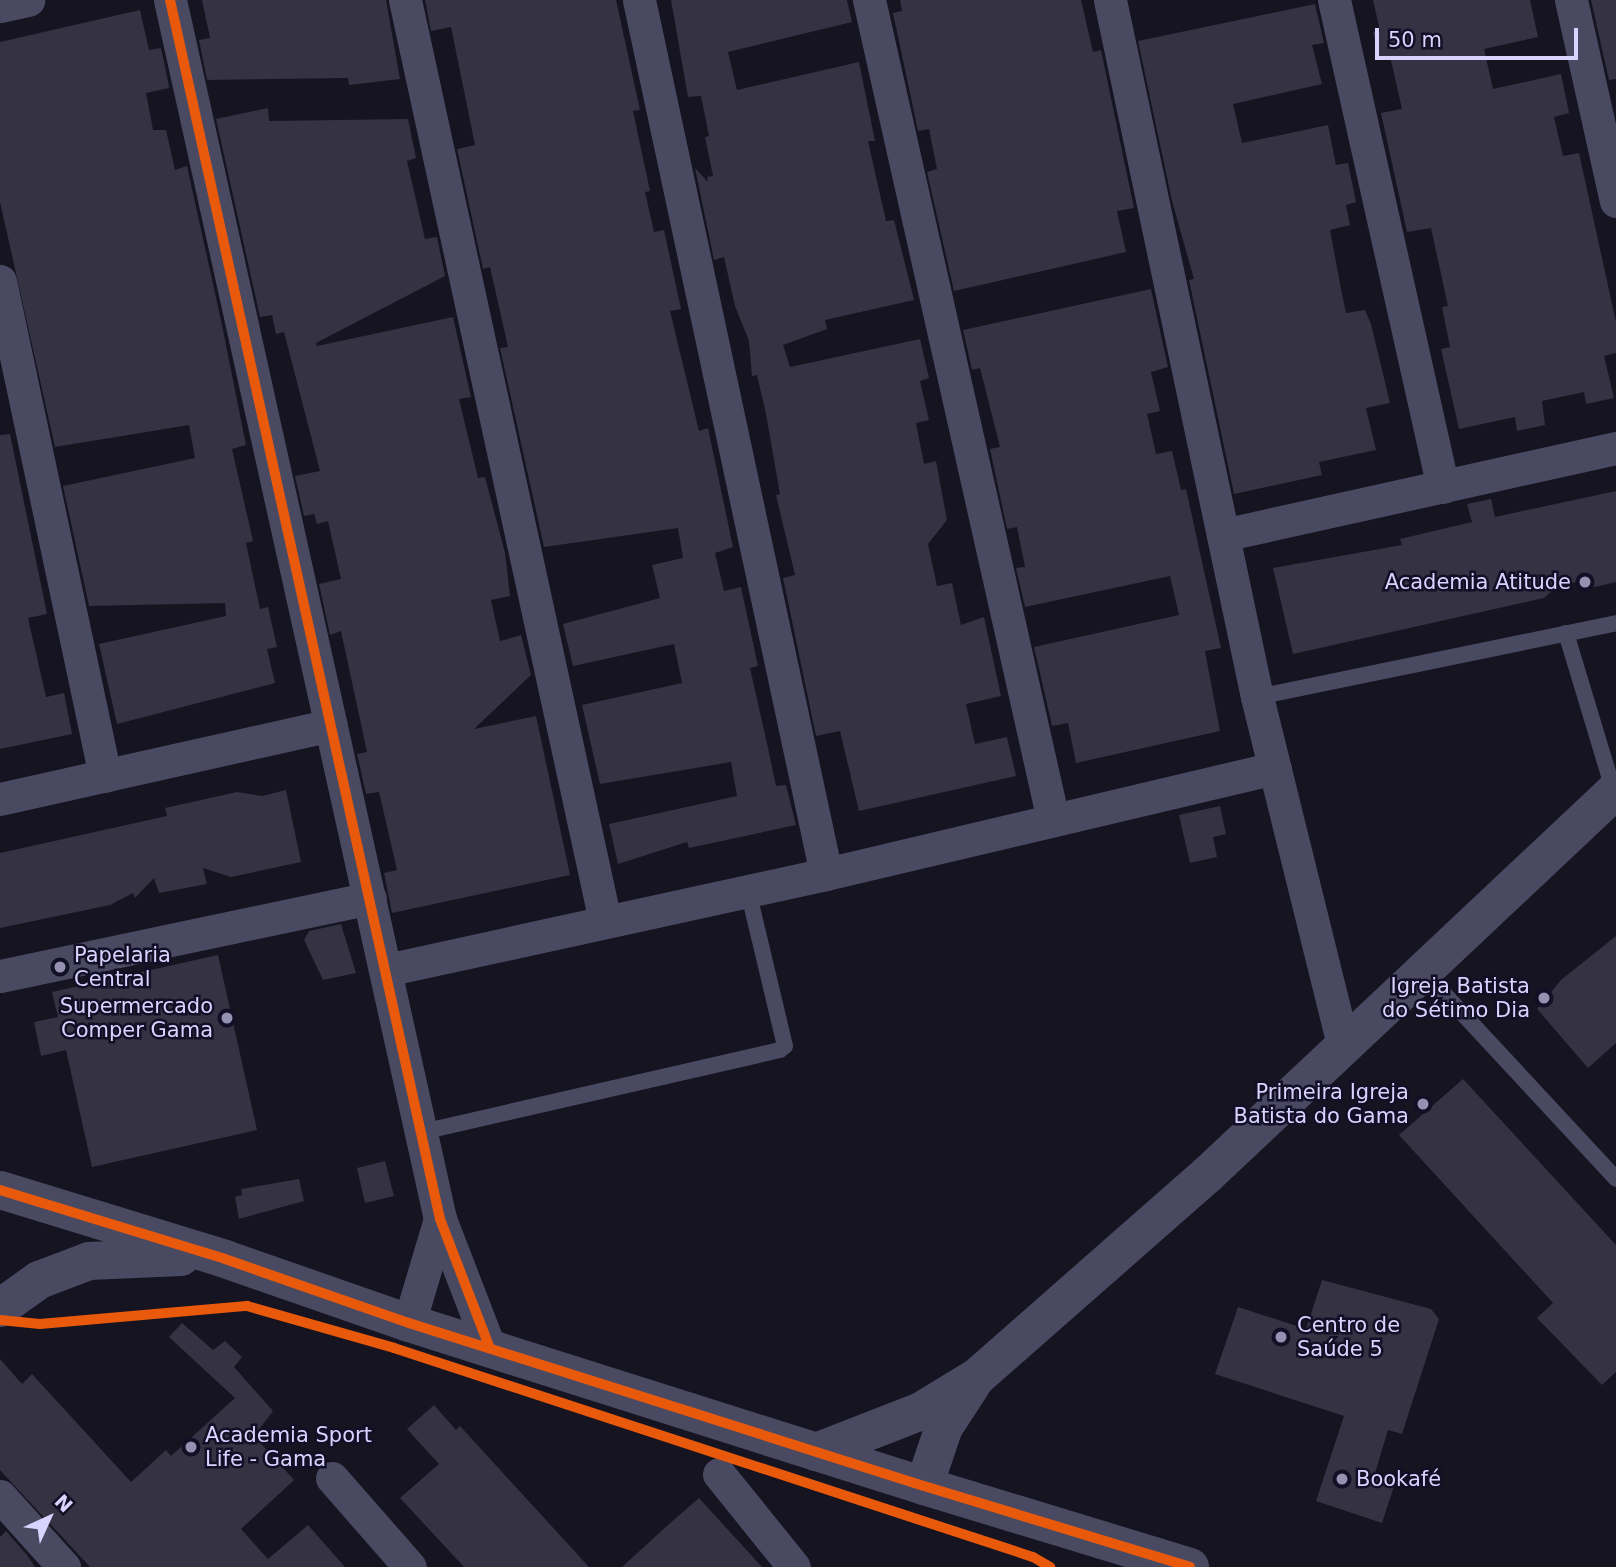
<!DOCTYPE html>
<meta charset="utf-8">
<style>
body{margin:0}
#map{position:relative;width:1616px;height:1567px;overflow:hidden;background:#161421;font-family:"DejaVu Sans",sans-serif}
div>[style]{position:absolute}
.building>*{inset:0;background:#343243}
.service>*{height:16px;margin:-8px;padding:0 8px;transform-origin:8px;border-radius:8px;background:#4a4962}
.minor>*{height:33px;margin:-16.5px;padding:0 16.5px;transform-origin:16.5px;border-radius:16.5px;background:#4a4962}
.tertiary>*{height:38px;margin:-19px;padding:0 19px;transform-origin:19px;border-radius:19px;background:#4a4962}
.cycleway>*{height:10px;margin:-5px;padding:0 5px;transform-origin:5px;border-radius:5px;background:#e8590c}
.dots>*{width:19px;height:19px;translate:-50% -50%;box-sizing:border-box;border:4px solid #130f26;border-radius:50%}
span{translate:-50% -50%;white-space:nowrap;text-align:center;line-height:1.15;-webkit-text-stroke:5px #130f26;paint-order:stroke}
.poi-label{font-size:21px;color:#d9d4ff}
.right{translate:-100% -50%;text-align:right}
.left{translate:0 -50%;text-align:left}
.north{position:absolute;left:14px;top:1483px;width:70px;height:70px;-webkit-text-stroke:5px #130f26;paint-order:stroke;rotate:45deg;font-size:19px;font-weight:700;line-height:28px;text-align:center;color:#d9d4ff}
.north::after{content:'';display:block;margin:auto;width:24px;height:32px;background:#d9d4ff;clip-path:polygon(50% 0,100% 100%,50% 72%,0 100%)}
.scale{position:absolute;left:1375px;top:28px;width:203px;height:32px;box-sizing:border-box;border:4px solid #d9d4ff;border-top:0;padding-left:9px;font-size:21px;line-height:24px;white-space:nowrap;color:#d9d4ff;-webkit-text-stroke:5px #130f26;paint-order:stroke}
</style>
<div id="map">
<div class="building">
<div style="clip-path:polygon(202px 0,386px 0,400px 79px,349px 85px,348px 78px,207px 80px,199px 40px,210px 38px)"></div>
<div style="clip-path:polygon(425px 0,616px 0,640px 110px,633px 111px,650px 191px,645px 192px,654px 232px,664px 230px,681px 309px,670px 311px,699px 431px,708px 428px,733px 547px,715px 553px,724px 591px,741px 587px,758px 666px,750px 668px,768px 748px,776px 786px,786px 785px,796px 825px,689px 848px,687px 842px,618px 864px,609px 824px,737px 796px,731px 762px,600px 784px,582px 705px,682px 683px,674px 644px,573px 666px,563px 624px,660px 598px,652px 565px,683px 558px,678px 528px,544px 547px,500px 348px,508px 347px,490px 267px,483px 269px,457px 149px,475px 145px,451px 27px,431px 31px)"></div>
<div style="clip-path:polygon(671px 0,847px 0,852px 22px,728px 52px,737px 90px,859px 62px,875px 141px,868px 141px,886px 221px,894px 220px,914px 300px,825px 320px,827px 329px,783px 345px,790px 367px,920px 339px,929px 378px,920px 381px,929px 420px,916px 423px,924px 464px,936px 461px,947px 520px,928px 544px,937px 586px,952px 583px,961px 625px,984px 617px,1001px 696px,966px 704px,975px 744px,1007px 737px,1016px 776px,859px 811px,840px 731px,816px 736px,783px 578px,795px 575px,776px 495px,780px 494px,766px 414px,757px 375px,752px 376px,749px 341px,735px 306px,724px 257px,714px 260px,695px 168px,708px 182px,707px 177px,713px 176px,705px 137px,709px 136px,701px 96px,688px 97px)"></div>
<div style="clip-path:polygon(900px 0,1081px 0,1093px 52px,1101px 50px,1134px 208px,1117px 211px,1126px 252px,954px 291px,927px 172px,937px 169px,929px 129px,918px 131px,893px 13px,902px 11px)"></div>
<div style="clip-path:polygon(1373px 0,1530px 0,1538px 37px,1484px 49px,1493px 89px,1561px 74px,1569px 113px,1554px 117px,1563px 156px,1579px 153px,1616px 322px,1616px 353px,1604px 356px,1614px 398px,1586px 404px,1584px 392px,1542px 401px,1545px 425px,1517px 431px,1515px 417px,1459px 429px,1441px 349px,1450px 347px,1442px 307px,1448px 306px,1431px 228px,1407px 232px,1381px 113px,1402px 109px,1390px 56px,1379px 59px,1373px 32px,1380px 31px)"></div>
<div style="clip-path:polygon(1591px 0,1616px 0,1616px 79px,1609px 80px)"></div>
<div style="clip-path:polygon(1315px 4px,1324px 43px,1312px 45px,1322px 84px,1233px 104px,1242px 143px,1328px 125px,1336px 165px,1348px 163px,1356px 202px,1346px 205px,1350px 225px,1330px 230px,1341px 289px,1346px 313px,1365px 310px,1371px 324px,1390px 403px,1366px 408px,1376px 450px,1319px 462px,1322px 475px,1234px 494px,1189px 280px,1194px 279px,1172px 201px,1138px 41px)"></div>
<div style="clip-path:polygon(140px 10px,149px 50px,161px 48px,168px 81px,169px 88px,146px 93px,153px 130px,166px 130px,175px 170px,187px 166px,222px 325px,246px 445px,232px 449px,253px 541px,246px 543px,260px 609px,268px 607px,277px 647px,267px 649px,275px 683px,117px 724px,99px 644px,226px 616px,225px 603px,89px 606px,63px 486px,195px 458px,189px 425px,55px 447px,0 202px,0 42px)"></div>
<div style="clip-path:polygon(268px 108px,269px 121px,408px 119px,416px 158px,407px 161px,425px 239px,437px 237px,445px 276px,316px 343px,317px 346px,453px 317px,471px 397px,459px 399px,478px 478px,485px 477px,505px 553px,510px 596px,491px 600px,500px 641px,521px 635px,531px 675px,474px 729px,536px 716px,570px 875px,392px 913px,384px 873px,397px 870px,379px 792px,366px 794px,357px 754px,367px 752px,341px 631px,330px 635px,319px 584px,341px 579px,328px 521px,317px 524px,314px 514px,304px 516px,295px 476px,320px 471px,284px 332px,276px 334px,272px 315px,260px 317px,216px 119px)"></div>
<div style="clip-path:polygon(1151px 289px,1168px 367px,1151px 372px,1160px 411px,1147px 414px,1156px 454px,1172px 451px,1181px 490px,1186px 489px,1221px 648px,1205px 651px,1220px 731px,1076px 763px,1068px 723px,1052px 726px,1034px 647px,1179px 615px,1170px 576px,1025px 607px,1016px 568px,1025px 567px,1017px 527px,1007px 529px,990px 449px,1000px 447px,980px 368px,972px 370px,963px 330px)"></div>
<div style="clip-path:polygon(10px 434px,47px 614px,28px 618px,46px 697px,64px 693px,72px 734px,0 749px,0 435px)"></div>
<div style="clip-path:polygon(1616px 491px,1616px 582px,1586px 589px,1584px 580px,1556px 587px,1544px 598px,1293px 654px,1273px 568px,1402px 545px,1400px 539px,1472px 522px,1467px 504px,1491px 499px,1495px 517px)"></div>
<div style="clip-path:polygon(286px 790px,301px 862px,231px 877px,203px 868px,207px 884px,159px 893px,154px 878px,135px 898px,133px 893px,110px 905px,0 928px,0 853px,167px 816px,165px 808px,237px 792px,262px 796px)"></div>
<div style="clip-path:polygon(1220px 806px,1226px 834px,1213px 837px,1217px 857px,1190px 863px,1179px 815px)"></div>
<div style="clip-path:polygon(341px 924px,356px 973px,323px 980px,304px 940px,309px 931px)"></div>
<div style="clip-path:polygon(1616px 936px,1616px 1043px,1588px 1068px,1537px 1009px,1561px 980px)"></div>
<div style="clip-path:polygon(218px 955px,257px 1130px,92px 1167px,66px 1050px,41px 1056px,34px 1022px,58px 1017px,52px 992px)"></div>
<div style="clip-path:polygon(1463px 1079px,1616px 1245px,1616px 1372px,1602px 1385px,1537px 1318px,1553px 1303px,1399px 1135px)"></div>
<div style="clip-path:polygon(385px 1161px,394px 1196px,365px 1203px,357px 1168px)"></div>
<div style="clip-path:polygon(299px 1179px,304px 1201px,239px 1219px,235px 1197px,242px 1195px,241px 1189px)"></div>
<div style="clip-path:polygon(1322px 1280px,1431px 1309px,1439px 1319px,1402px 1434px,1388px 1430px,1375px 1473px,1396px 1480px,1382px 1523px,1316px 1501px,1344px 1416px,1215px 1374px,1238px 1307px,1306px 1329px)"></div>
<div style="clip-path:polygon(182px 1323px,213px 1350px,225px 1341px,242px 1357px,234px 1367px,273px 1411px,254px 1436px,294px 1480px,241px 1529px,268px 1559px,308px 1525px,345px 1567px,90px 1567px,0 1470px,0 1359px,22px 1384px,32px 1374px,131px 1482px,166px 1450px,171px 1456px,235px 1398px,169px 1337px)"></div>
<div style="clip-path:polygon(434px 1405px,456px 1430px,460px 1426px,589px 1567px,464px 1567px,400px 1498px,439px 1464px,407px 1429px)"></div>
<div style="clip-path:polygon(699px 1498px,762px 1567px,622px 1567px,668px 1525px)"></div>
<div style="clip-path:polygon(6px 1531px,27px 1555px,35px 1567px,0 1567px,0 1537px)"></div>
</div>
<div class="service">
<div style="left:1566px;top:633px;width:166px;rotate:73.2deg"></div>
<div style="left:1257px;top:697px;width:367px;rotate:-11.6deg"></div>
<div style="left:1423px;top:971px;width:284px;rotate:47.1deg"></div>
<div style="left:422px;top:1132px;width:367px;rotate:-12.9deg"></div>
<div style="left:780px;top:1050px;width:6px;rotate:-39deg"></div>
<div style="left:785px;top:1046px;width:159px;rotate:-103.4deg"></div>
</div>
<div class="minor">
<div style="left:170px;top:0;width:1249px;rotate:77.51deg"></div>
<div style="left:440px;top:1219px;width:136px;rotate:68.9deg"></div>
<div style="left:405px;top:0;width:942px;rotate:77.75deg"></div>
<div style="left:639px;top:0;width:894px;rotate:77.92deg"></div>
<div style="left:869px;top:0;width:840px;rotate:77.35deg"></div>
<div style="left:1110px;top:0;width:712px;rotate:78.09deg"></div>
<div style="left:1257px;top:697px;width:358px;rotate:76.1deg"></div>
<div style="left:1334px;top:0;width:499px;rotate:77.4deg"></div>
<div style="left:1571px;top:0;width:206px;rotate:77.4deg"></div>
<div style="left:0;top:6px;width:29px;rotate:-12deg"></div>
<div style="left:0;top:281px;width:506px;rotate:78.02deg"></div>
<div style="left:1223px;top:535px;width:403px;rotate:-12.5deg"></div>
<div style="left:0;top:799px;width:339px;rotate:-12.6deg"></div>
<div style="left:386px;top:970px;width:450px;rotate:-12.3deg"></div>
<div style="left:826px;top:874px;width:461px;rotate:-13.3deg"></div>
<div style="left:0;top:976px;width:378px;rotate:-11.9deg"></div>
<div style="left:409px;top:1323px;width:109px;rotate:-73.4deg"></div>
<div style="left:719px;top:1474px;width:119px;rotate:51.1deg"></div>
<div style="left:332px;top:1478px;width:118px;rotate:48.8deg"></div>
<div style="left:0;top:1496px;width:96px;rotate:48deg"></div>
</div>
<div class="tertiary">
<div style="left:0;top:1190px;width:235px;rotate:17deg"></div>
<div style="left:225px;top:1259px;width:195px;rotate:19.2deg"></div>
<div style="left:409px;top:1323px;width:540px;rotate:17.56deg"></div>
<div style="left:924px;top:1486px;width:278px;rotate:16.9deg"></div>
<div style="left:0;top:1308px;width:48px;rotate:-35.7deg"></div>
<div style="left:39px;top:1280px;width:53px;rotate:-20.8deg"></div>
<div style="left:89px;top:1261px;width:92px;rotate:-2.5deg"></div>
<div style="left:816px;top:1452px;width:113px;rotate:-21.3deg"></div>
<div style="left:921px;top:1411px;width:66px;rotate:-31.3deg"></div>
<div style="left:977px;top:1377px;width:306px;rotate:-41.3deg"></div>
<div style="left:1207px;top:1175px;width:562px;rotate:-43.27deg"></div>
<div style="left:924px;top:1486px;width:62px;rotate:-71.3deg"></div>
<div style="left:944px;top:1427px;width:51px;rotate:-56.9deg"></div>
</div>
<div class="cycleway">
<div style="left:170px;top:0;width:1249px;rotate:77.51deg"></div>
<div style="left:440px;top:1219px;width:136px;rotate:68.9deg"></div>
<div style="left:0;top:1190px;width:235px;rotate:17deg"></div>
<div style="left:225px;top:1259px;width:195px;rotate:19.2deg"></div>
<div style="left:409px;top:1323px;width:540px;rotate:17.56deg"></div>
<div style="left:924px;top:1486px;width:278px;rotate:16.9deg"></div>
<div style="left:0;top:1320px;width:40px;rotate:5.7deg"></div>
<div style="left:40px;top:1324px;width:208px;rotate:-5deg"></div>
<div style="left:247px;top:1306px;width:153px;rotate:15.9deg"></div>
<div style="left:394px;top:1348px;width:672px;rotate:18.11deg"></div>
<div style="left:1033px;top:1557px;width:20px;rotate:30deg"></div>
</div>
<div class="dots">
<div style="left:1585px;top:582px;background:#9591b1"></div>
<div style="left:60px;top:967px;background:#9591b1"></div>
<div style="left:1544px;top:998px;background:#9591b1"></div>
<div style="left:227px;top:1018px;background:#9591b1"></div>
<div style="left:1423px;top:1104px;background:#9591b1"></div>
<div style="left:1281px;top:1337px;background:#9591b1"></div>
<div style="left:191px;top:1447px;background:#9591b1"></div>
<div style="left:1342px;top:1479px;background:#9591b1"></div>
</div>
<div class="poi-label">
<span class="right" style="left:1571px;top:582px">Academia Atitude</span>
<span class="left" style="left:74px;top:967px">Papelaria<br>Central</span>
<span class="right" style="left:1530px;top:998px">Igreja Batista<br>do Sétimo Dia</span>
<span class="right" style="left:213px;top:1018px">Supermercado<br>Comper Gama</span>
<span class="right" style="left:1409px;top:1104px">Primeira Igreja<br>Batista do Gama</span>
<span class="left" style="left:1297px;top:1337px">Centro de<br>Saúde 5</span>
<span class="left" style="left:205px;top:1447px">Academia Sport<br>Life - Gama</span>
<span class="left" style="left:1356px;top:1479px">Bookafé</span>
</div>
<div class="north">N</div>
<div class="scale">50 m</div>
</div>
